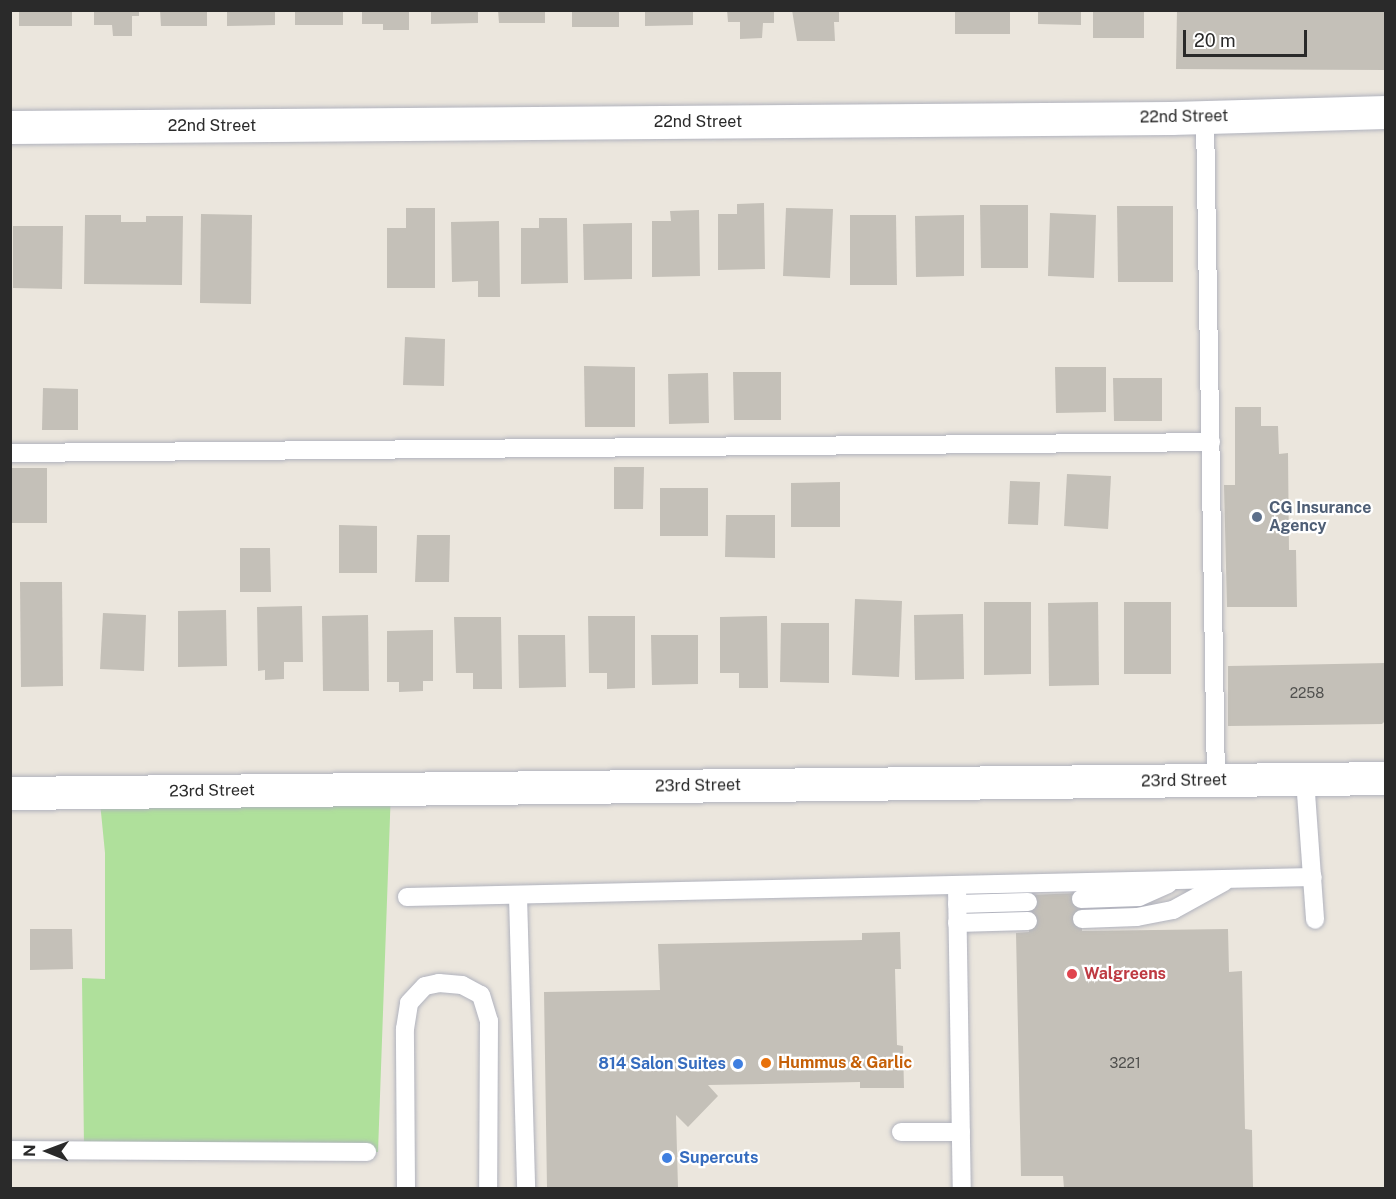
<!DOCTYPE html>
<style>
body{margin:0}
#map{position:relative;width:1396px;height:1199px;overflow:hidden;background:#ebe6dd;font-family:"Public Sans",sans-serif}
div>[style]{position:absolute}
.green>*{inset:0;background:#afe09b}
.building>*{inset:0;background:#c4c0b8}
.roads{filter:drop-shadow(0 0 2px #b0b2bd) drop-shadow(0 0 2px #b0b2bd)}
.service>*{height:18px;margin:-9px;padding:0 9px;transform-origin:9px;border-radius:9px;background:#fff}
.minor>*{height:33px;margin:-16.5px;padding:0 16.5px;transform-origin:16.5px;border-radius:16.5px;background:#fff}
.dots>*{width:16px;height:16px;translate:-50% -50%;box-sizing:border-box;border:3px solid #fff;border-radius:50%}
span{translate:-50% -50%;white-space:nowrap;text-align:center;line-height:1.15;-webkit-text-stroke:4.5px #fff;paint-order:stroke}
.number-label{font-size:14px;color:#50504e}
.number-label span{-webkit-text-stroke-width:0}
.street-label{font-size:16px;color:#2a2a2a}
.service-label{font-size:16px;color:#4e5e75;font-weight:700}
.left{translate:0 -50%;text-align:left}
.health-label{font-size:16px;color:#be3a42;font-weight:700}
.food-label{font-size:16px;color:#c56008;font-weight:700}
.shop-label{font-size:16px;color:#366cbe;font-weight:700}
.right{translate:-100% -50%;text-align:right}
.frame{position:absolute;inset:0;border:12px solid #2a2a2a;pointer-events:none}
.north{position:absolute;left:18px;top:1121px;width:60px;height:60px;-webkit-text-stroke:4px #fff;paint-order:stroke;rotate:271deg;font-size:16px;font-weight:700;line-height:24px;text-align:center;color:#2a2a2a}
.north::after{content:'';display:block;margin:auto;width:21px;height:27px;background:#2a2a2a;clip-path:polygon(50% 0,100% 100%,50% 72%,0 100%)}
.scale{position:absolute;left:1183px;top:30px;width:124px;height:27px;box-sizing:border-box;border:3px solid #2a2a2a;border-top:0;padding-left:8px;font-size:18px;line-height:21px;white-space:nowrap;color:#2a2a2a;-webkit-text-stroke:4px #fff;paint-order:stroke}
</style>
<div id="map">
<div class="green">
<div style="clip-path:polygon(391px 789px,378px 1152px,84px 1148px,82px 978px,105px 979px,105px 853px,99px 792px)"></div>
</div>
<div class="building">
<div style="clip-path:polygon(19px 10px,72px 10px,72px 26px,19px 26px)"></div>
<div style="clip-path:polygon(94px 10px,139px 10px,139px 16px,132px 16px,132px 36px,113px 36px,112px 25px,94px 25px)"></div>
<div style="clip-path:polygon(160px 10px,207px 10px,207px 26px,161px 26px)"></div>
<div style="clip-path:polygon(227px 10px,275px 10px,275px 25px,227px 26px)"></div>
<div style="clip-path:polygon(295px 10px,343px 10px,343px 25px,295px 25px)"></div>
<div style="clip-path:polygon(362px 10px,409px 10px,409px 30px,383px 30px,383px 24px,362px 24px)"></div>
<div style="clip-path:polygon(431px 10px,478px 10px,478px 23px,431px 24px)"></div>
<div style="clip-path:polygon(498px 10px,545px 10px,545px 23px,499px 23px)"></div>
<div style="clip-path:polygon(572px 10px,619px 10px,619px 27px,572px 27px)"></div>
<div style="clip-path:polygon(645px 10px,693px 10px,693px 25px,645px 26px)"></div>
<div style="clip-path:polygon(727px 10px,774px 10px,774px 23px,763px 23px,762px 38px,740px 39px,740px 22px,728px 22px)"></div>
<div style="clip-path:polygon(792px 10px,839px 10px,839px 22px,834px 22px,835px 41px,797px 41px)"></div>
<div style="clip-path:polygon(955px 10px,1010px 10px,1010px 34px,955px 34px)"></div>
<div style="clip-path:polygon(1038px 10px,1081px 10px,1081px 25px,1038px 24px)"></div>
<div style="clip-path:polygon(1093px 10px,1144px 10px,1144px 38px,1093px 38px)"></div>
<div style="clip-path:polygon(1177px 10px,1386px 10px,1386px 70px,1176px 69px)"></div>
<div style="clip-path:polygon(764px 203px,765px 269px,718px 270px,718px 214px,737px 214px,737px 204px)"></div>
<div style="clip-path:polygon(980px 205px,1028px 205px,1028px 268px,981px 268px)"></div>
<div style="clip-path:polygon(1117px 206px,1173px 206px,1173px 282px,1118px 282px)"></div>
<div style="clip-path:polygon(406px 208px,435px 208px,435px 288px,387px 288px,387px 228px,406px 228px)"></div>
<div style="clip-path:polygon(786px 208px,833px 209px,830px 278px,783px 276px)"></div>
<div style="clip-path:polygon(699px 210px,700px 276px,652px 277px,652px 221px,671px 221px,670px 211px)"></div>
<div style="clip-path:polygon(1050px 213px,1096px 215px,1094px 278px,1048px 276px)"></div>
<div style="clip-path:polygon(201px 214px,252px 215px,251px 304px,200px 303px)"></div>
<div style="clip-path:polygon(85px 215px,121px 215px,121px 222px,146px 222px,146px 216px,183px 216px,182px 285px,84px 284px)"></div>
<div style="clip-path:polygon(850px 215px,896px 215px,897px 285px,850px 285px)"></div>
<div style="clip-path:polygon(964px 215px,964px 276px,916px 277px,915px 216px)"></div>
<div style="clip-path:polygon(539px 218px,567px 218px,568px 283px,521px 284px,521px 228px,539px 228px)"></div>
<div style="clip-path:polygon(499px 221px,500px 297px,478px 297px,478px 281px,452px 282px,451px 222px)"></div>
<div style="clip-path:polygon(632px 223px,632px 279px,584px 280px,583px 224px)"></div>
<div style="clip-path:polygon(13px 226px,63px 226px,62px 289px,13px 288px)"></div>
<div style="clip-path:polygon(405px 337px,445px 339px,444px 386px,403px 385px)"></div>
<div style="clip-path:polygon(584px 366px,635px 367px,635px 427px,585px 427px)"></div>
<div style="clip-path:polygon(1055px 367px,1106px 367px,1106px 412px,1056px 413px)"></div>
<div style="clip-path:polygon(733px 372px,781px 372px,781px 420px,734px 420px)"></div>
<div style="clip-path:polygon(708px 373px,709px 423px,669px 424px,668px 374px)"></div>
<div style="clip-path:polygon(1113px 378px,1162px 378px,1162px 421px,1114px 421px)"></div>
<div style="clip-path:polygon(43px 388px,78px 389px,78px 430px,42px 430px)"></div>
<div style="clip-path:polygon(1235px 407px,1261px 407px,1261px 426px,1278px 426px,1279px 454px,1288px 453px,1289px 550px,1296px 550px,1297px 607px,1227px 607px,1224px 485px,1235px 485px)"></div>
<div style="clip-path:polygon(614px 467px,644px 467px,643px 509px,614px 509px)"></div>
<div style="clip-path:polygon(10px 468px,47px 468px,47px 523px,10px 523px)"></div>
<div style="clip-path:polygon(1067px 474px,1111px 476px,1108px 529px,1064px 526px)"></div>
<div style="clip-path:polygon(1010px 481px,1040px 482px,1038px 525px,1008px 524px)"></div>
<div style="clip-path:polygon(840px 482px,840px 527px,791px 527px,791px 483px)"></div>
<div style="clip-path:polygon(660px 488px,708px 488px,708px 536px,660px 536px)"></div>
<div style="clip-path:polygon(726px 515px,775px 515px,775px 558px,725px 557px)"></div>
<div style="clip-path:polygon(339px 525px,377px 526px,377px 573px,339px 573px)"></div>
<div style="clip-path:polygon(417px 535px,450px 535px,449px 582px,415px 582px)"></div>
<div style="clip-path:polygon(240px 548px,270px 548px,271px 592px,240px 592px)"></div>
<div style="clip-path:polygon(20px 582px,62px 582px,63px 686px,21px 687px)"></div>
<div style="clip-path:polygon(855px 599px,902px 601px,899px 677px,852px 675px)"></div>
<div style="clip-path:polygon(984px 602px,1031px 602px,1031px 674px,984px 675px)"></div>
<div style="clip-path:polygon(1098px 602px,1099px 685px,1049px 686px,1048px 603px)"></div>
<div style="clip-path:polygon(1124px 602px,1171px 602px,1171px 674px,1124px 674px)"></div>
<div style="clip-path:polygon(302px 606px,303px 662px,284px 662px,284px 679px,265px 680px,265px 670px,258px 671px,257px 607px)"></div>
<div style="clip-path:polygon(226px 610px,227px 666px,178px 667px,178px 611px)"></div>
<div style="clip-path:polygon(103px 613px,146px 615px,144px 671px,100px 669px)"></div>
<div style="clip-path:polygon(963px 614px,964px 679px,915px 680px,914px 615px)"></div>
<div style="clip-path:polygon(368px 615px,369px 691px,323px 691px,322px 616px)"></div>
<div style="clip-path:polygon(588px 616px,635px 616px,635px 688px,607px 689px,607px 673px,589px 673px)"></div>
<div style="clip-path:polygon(767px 616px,768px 688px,739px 688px,739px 673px,720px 673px,720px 617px)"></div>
<div style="clip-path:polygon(454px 617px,501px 617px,502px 689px,473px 689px,473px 673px,456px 673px)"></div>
<div style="clip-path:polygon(781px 623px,829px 623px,829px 683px,780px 682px)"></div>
<div style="clip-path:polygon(433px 630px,433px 681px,423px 681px,423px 691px,399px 692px,399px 682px,387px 682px,387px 631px)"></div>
<div style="clip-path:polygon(518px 635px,565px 635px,566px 687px,519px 688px)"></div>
<div style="clip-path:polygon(651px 635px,698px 635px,698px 684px,652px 685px)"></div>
<div style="clip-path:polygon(1386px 663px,1386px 720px,1382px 724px,1228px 726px,1228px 666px)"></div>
<div style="clip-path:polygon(1081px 893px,1082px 931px,1228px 929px,1229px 972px,1242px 971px,1245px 1129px,1252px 1130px,1253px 1188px,1064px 1188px,1063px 1176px,1021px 1176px,1016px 933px,1029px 932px,1028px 895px)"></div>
<div style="clip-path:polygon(30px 929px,72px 929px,73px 969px,30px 970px)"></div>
<div style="clip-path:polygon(900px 932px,901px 969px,895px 969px,897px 1045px,903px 1046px,904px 1088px,860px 1088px,860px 1082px,708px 1085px,718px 1096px,688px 1127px,676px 1115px,678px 1188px,547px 1188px,544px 992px,660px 990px,658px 944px,862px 940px,862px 933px)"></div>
</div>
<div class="roads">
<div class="service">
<div style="left:1205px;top:118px;width:662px;rotate:89.05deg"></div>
<div style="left:10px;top:453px;width:1201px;rotate:-0.52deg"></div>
<div style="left:1305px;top:779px;width:141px;rotate:85.9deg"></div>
<div style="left:957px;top:886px;width:302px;rotate:89.1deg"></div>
<div style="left:518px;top:896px;width:292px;rotate:88.4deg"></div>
<div style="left:407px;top:897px;width:906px;rotate:-1.26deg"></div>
<div style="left:1081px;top:899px;width:58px;rotate:-2deg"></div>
<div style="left:1139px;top:897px;width:32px;rotate:-24deg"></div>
<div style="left:957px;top:904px;width:71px;rotate:-1.6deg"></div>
<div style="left:1082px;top:919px;width:55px;rotate:-2.1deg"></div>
<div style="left:1137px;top:917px;width:37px;rotate:-11deg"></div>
<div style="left:1173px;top:910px;width:58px;rotate:-28.8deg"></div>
<div style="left:957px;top:923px;width:71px;rotate:-1.6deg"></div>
<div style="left:901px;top:1132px;width:60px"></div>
<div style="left:10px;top:1150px;width:357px;rotate:0.3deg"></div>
<div style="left:406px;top:1188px;width:159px;rotate:-90.4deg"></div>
<div style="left:405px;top:1029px;width:26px;rotate:-81deg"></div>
<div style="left:409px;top:1003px;width:23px;rotate:-47deg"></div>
<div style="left:425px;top:986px;width:14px;rotate:-12deg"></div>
<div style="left:439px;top:983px;width:23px;rotate:5deg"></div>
<div style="left:462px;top:985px;width:21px;rotate:28deg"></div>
<div style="left:481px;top:995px;width:27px;rotate:73deg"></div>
<div style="left:489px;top:1021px;width:167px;rotate:90.3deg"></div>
</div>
<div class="minor">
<div style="left:10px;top:127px;width:1161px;rotate:-0.44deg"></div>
<div style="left:1171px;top:118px;width:215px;rotate:-1.6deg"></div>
<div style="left:10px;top:793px;width:1376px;rotate:-0.62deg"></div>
</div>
</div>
<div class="dots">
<div style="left:1257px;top:517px;background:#5c6f8a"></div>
<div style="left:1072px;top:974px;background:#e0444e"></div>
<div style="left:766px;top:1063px;background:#e8710a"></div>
<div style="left:738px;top:1064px;background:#3f7fe0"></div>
<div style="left:667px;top:1158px;background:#3f7fe0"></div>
</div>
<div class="number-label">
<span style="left:1307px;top:693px">2258</span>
<span style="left:1125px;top:1063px">3221</span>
</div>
<div class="street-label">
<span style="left:1184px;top:117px;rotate:-1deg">22nd Street</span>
<span style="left:698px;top:122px">22nd Street</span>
<span style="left:212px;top:126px">22nd Street</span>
<span style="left:1184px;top:781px;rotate:-1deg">23rd Street</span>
<span style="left:698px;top:786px;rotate:-1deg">23rd Street</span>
<span style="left:212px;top:791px;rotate:-1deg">23rd Street</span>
</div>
<div class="service-label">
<span class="left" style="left:1269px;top:517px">CG Insurance<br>Agency</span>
</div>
<div class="health-label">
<span class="left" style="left:1084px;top:974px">Walgreens</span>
</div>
<div class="food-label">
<span class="left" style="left:778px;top:1063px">Hummus &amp; Garlic</span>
</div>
<div class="shop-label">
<span class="right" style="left:726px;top:1064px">814 Salon Suites</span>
<span class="left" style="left:679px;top:1158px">Supercuts</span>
</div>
<div class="frame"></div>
<div class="north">N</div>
<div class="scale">20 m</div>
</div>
